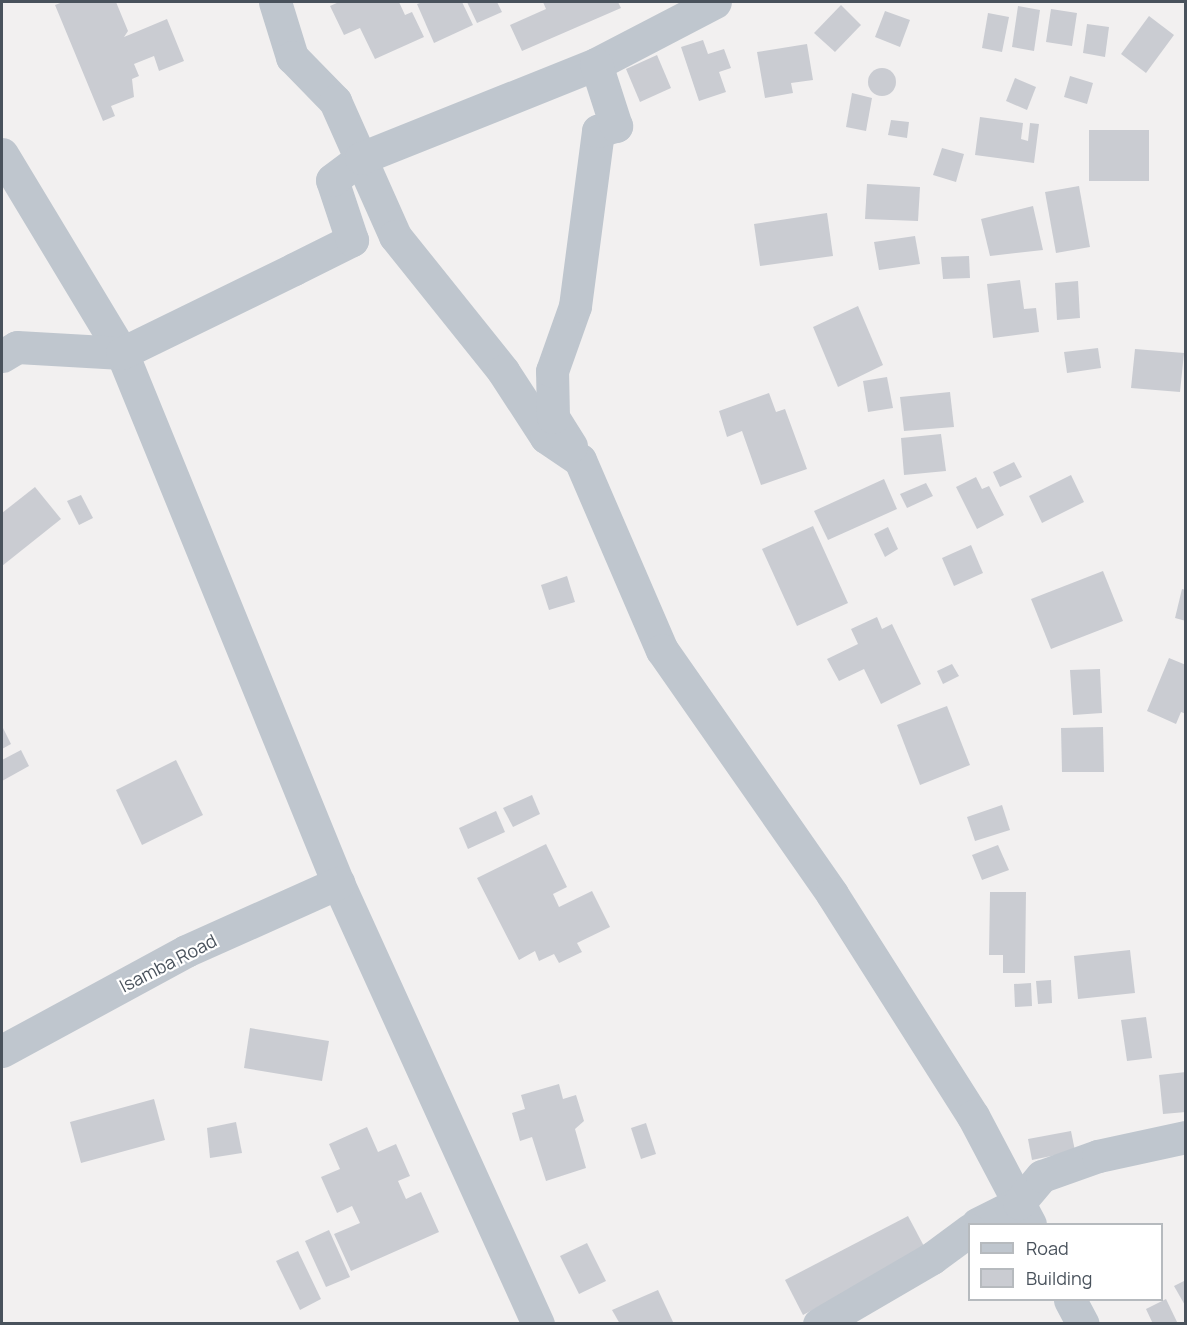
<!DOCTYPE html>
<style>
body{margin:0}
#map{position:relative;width:1187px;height:1325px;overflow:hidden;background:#f2f0f0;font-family:Manrope,sans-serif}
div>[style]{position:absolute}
.building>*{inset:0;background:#caccd2}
.round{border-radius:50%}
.street>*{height:33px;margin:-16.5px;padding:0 16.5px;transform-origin:16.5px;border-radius:16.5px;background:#bfc6ce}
span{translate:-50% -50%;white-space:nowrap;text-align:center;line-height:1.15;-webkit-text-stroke:4.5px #fff;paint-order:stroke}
.street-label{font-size:18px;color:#49525c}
.frame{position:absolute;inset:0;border:3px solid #49525c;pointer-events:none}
.legend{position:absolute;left:968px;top:1223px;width:195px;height:78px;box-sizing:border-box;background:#fff;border:2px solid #b6babe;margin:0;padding:8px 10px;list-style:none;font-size:18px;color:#49525c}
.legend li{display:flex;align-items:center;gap:12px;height:30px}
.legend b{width:30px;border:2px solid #b6babe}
</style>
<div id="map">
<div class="building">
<div style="clip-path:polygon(63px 2px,116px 2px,128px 31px,124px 37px,167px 19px,184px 61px,159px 71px,154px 56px,134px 64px,139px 76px,132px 79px,134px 97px,111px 106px,115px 116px,103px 121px,55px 5px)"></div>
<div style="clip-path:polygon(339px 2px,399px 2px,405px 15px,412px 12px,424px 37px,375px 59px,360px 28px,344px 35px,330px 6px)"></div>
<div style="clip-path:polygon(423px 2px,462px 2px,473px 25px,434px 43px,417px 4px)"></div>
<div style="clip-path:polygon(467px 2px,497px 2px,502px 12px,477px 23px)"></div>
<div style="clip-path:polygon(543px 2px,618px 2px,621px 8px,522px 51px,510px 25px,546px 9px)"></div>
<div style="clip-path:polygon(841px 5px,861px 25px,835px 52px,814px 33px)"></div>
<div style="clip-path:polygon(1018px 6px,1040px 10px,1034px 51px,1012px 47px)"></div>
<div style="clip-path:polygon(1051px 9px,1077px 13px,1072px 46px,1046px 42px)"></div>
<div style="clip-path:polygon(885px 11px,910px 20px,900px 47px,875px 37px)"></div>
<div style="clip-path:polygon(988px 13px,1009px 17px,1002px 52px,982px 48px)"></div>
<div style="clip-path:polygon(1149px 16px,1174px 35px,1146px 73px,1121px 54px)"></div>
<div style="clip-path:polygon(1087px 24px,1109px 27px,1105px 57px,1083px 53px)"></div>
<div style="clip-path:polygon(703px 40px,708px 54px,724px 49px,731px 68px,719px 72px,726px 92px,699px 101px,681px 47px)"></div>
<div style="clip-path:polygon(807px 44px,813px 80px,791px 83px,793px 93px,765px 98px,757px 52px)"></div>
<div style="clip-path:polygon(657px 55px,671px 88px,640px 102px,626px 69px)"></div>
<div class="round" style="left:868px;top:68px;width:28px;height:28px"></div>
<div style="clip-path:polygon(1070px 76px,1093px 83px,1087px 104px,1064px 97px)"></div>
<div style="clip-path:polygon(1015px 78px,1036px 87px,1027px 110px,1006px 101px)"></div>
<div style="clip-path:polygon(852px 93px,872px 98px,866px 131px,846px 127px)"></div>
<div style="clip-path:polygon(980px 117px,1023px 123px,1021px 139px,1028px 141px,1030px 123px,1039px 124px,1034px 163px,975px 155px)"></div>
<div style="clip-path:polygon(891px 120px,909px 122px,907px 138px,888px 135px)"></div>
<div style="clip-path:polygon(1089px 130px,1149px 130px,1149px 181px,1089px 181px)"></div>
<div style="clip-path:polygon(942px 148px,964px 154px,956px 182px,933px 175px)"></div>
<div style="clip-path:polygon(867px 184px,920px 187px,918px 221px,865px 219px)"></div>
<div style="clip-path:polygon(1079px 186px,1090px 247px,1056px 253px,1045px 192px)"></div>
<div style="clip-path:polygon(1033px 206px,1043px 250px,990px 256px,981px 219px)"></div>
<div style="clip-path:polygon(827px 213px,833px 256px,760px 266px,754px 224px)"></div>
<div style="clip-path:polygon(915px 236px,920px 264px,879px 270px,874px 242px)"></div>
<div style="clip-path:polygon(969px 256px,970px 278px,943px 279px,941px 257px)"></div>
<div style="clip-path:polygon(1020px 280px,1024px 309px,1036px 308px,1039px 332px,993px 338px,987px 284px)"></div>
<div style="clip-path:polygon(1078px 281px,1080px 318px,1057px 320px,1055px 283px)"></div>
<div style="clip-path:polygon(858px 306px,883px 365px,838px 387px,813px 327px)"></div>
<div style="clip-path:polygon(1098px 348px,1101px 368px,1067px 373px,1064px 352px)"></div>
<div style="clip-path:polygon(1135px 349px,1184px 353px,1180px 392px,1131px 388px)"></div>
<div style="clip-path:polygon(887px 377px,893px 408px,868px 412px,863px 381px)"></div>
<div style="clip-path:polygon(950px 392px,954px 427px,904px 431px,900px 397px)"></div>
<div style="clip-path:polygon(769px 393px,776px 412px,785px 409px,807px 469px,761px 485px,742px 431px,727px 437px,719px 411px)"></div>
<div style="clip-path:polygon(941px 434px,946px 471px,904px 475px,901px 438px)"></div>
<div style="clip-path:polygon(1014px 462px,1022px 477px,1000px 487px,993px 472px)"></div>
<div style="clip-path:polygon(1071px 475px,1084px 502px,1042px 523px,1029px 496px)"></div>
<div style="clip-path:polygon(976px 477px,982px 489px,989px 486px,1004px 515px,977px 529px,956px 487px)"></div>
<div style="clip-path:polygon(884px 479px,897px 509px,828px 540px,814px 511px)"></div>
<div style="clip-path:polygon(926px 483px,933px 496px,907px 508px,900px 494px)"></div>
<div style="clip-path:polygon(35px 487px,61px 519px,2px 566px,2px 513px)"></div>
<div style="clip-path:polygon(81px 495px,93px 518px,79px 525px,67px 501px)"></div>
<div style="clip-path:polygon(813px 526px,848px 603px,797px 626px,762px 549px)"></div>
<div style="clip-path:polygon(888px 527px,898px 549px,885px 557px,874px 534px)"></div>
<div style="clip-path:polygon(971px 545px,983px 573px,954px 586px,942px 558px)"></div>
<div style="clip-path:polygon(1103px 571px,1123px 621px,1051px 649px,1031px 599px)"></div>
<div style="clip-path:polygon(567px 576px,575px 602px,549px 610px,541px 585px)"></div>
<div style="clip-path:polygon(1182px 589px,1186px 590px,1186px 621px,1175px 618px)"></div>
<div style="clip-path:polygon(877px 617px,882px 629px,892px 624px,921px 684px,881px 704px,864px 669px,839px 681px,827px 659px,858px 644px,851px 629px)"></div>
<div style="clip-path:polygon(1169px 658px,1186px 665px,1186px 714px,1181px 712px,1176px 724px,1147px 711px)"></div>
<div style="clip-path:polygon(952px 664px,959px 676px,943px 684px,937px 671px)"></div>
<div style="clip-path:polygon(1100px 669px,1102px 713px,1073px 715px,1070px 670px)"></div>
<div style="clip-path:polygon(947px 706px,970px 765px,920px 785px,897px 725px)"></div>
<div style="clip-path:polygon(2px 726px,11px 744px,2px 749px)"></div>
<div style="clip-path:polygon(1103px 727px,1104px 772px,1062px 772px,1061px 728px)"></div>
<div style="clip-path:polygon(21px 750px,29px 766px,2px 781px,2px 760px)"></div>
<div style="clip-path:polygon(176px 760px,203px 815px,142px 845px,116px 790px)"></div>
<div style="clip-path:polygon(532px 795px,540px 814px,513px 827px,503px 808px)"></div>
<div style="clip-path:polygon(1002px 805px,1010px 830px,975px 841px,967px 817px)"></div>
<div style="clip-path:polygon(496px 811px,505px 832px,468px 849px,459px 828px)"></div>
<div style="clip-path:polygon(546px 844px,567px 887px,553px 894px,559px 907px,592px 891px,610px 927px,577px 943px,582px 952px,559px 963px,554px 954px,539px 961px,535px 951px,519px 960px,477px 878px)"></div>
<div style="clip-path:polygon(998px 845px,1009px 870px,982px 880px,972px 855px)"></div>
<div style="clip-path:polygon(990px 892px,1026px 892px,1025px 973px,1003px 973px,1003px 955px,989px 955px)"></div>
<div style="clip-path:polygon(1130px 950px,1135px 993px,1078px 999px,1074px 956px)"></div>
<div style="clip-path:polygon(1051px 980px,1052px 1003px,1038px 1004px,1036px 981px)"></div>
<div style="clip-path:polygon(1031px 983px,1032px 1006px,1015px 1007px,1014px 984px)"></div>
<div style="clip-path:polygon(1146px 1017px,1152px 1058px,1127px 1061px,1121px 1020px)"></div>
<div style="clip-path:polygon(250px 1028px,329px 1041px,322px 1081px,244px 1068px)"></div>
<div style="clip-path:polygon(1186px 1072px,1186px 1112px,1163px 1114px,1159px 1075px)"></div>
<div style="clip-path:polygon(559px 1084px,563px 1099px,576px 1095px,584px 1121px,575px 1129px,586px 1168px,546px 1181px,532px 1137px,520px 1141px,512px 1113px,525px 1109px,521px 1095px)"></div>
<div style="clip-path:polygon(154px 1099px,165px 1140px,81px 1163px,70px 1122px)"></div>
<div style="clip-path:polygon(236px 1122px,242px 1153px,210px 1158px,207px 1128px)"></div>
<div style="clip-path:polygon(646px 1123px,656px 1154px,641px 1159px,631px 1128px)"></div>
<div style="clip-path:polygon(367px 1127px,378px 1152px,396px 1144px,410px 1176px,398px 1181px,406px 1199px,421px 1192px,439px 1232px,351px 1271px,334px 1234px,360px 1223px,352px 1206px,337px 1213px,321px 1177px,340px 1169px,329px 1144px)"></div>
<div style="clip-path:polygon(1071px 1131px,1075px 1151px,1032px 1160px,1028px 1139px)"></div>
<div style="clip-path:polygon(908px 1216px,926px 1250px,803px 1315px,785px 1280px)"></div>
<div style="clip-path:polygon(329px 1230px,350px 1277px,326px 1287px,305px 1241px)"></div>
<div style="clip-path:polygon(587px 1243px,606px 1281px,579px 1294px,560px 1256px)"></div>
<div style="clip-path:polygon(298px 1251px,321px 1299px,300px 1310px,276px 1261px)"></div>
<div style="clip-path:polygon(1186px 1280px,1186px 1307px,1174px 1286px)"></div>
<div style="clip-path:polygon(658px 1290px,674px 1324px,620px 1324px,612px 1310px)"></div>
<div style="clip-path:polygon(1166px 1299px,1178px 1324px,1153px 1324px,1146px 1309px)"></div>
</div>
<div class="street">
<div style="left:275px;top:2px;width:58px;rotate:72.8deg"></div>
<div style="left:292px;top:57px;width:62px;rotate:45.7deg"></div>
<div style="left:335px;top:101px;width:148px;rotate:66deg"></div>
<div style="left:395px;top:236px;width:173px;rotate:51.3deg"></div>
<div style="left:503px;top:371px;width:79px;rotate:56.9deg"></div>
<div style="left:546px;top:437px;width:41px;rotate:34.1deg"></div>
<div style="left:580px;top:460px;width:207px;rotate:66.7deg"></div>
<div style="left:662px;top:650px;width:297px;rotate:55.1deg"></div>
<div style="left:832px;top:894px;width:263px;rotate:57.6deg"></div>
<div style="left:973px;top:1116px;width:122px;rotate:62.2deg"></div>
<div style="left:2px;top:154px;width:232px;rotate:58.9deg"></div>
<div style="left:122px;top:353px;width:572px;rotate:67.83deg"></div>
<div style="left:338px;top:883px;width:484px;rotate:65.6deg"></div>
<div style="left:2px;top:356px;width:17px;rotate:-31deg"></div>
<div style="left:17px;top:347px;width:105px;rotate:3.3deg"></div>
<div style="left:122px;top:353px;width:191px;rotate:-26deg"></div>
<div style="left:294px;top:269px;width:65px;rotate:-26.6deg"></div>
<div style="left:352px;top:240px;width:63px;rotate:-108.4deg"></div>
<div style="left:332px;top:180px;width:36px;rotate:-37deg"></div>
<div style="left:361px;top:158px;width:253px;rotate:-21.8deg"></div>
<div style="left:596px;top:64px;width:134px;rotate:-27.5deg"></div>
<div style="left:571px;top:446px;width:34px;rotate:-122deg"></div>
<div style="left:553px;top:417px;width:46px;rotate:-91.2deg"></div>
<div style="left:552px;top:371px;width:69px;rotate:-70.5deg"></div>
<div style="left:575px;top:306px;width:177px;rotate:-82.5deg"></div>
<div style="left:598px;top:131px;width:19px;rotate:-16deg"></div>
<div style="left:616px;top:126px;width:65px;rotate:-107.9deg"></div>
<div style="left:2px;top:1051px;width:209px;rotate:-28.5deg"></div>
<div style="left:186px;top:951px;width:167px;rotate:-24.1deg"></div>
<div style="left:977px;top:1224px;width:47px;rotate:-26.6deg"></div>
<div style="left:1019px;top:1203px;width:35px;rotate:-50deg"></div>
<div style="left:1042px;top:1176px;width:59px;rotate:-19.7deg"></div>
<div style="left:1098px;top:1156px;width:90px;rotate:-12.2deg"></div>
<div style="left:1070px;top:1300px;width:27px;rotate:62deg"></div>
<div style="left:819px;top:1324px;width:131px;rotate:-30.3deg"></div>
<div style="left:932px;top:1258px;width:47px;rotate:-36.4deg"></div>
</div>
<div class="street-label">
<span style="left:168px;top:963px;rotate:-27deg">Isamba Road</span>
</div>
<div class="frame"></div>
<ul class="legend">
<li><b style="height:8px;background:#bfc6ce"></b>Road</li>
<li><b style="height:16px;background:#caccd2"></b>Building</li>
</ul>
</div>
